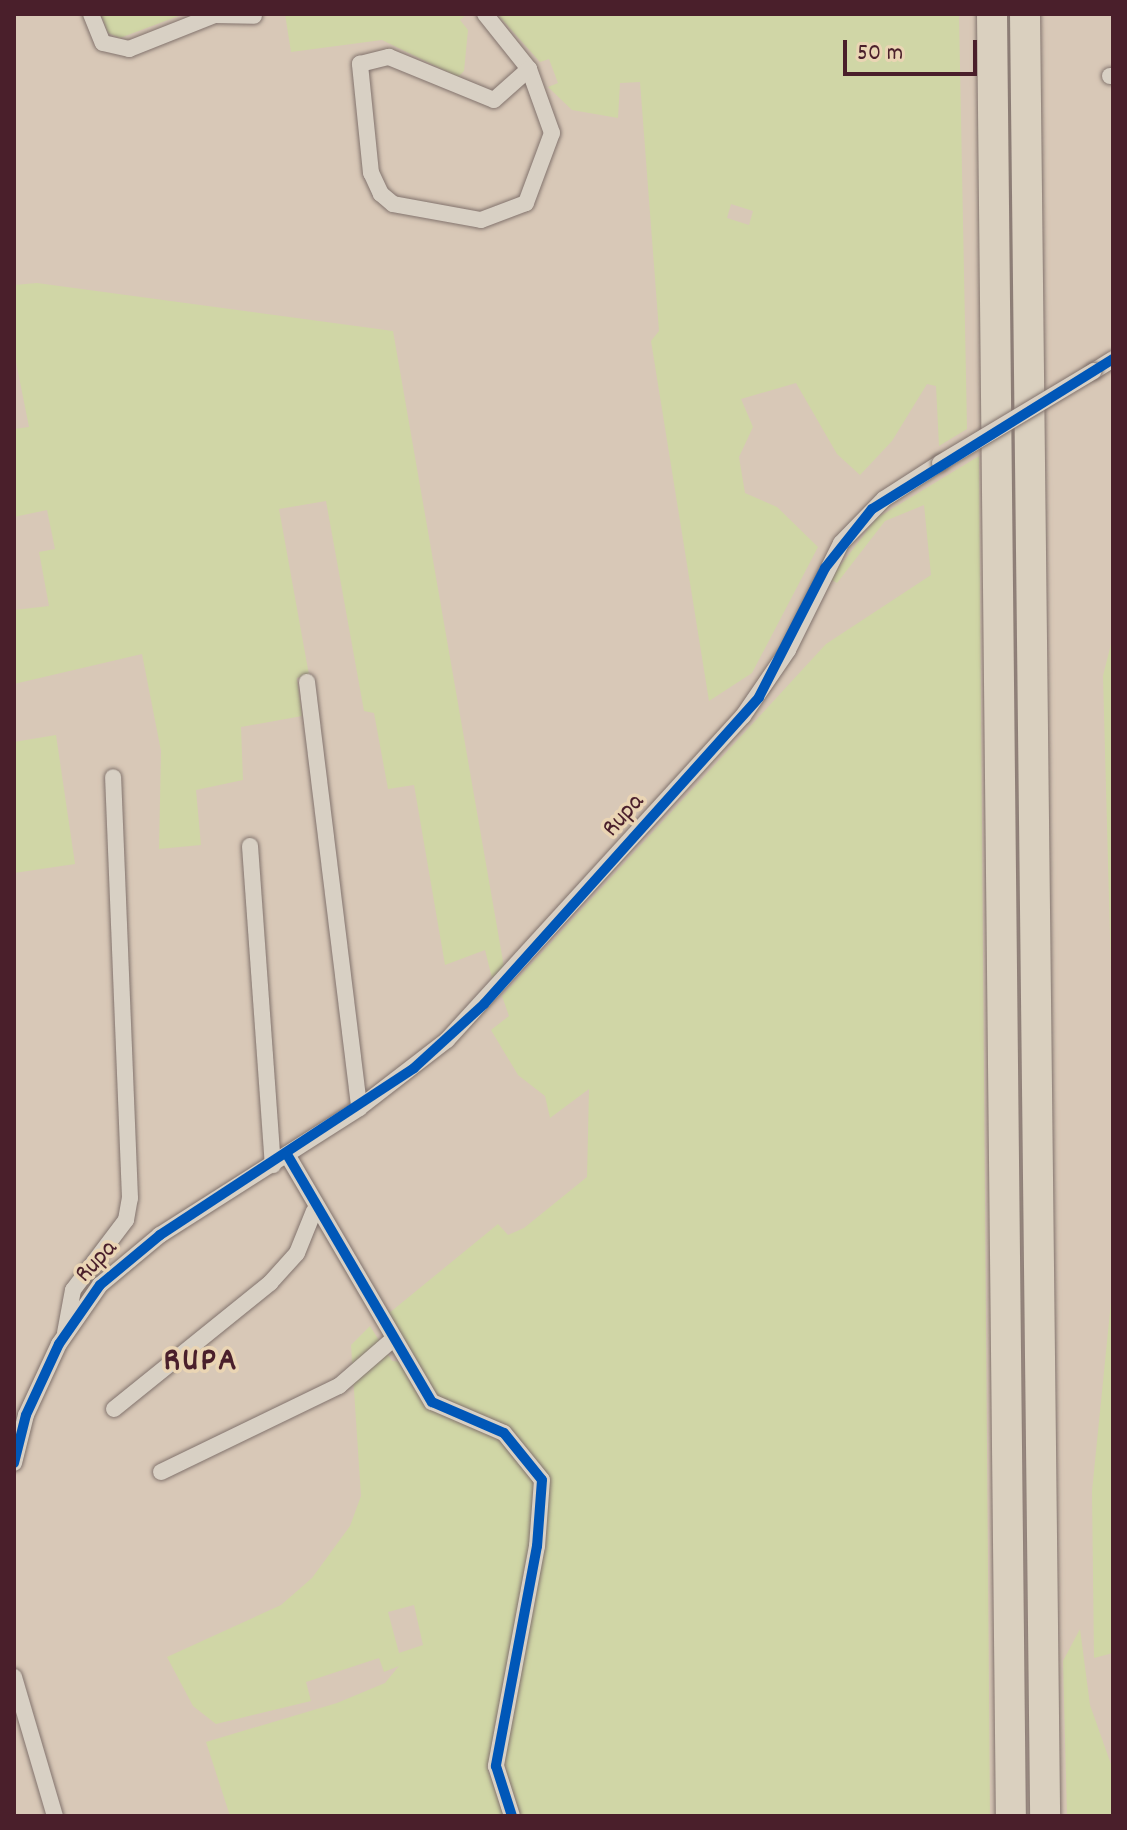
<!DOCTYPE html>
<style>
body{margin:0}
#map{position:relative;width:1127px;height:1830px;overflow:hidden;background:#d8c8b7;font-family:Dekko,sans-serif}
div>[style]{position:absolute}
.green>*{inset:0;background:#d0d6a6}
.roads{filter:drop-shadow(0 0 2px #82736d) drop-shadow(0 0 2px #82736d)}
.minor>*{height:16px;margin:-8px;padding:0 8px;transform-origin:8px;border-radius:8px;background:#d8d0c4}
.motorway>*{height:30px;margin:-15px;padding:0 15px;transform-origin:15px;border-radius:15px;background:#dad0bf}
.bridges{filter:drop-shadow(0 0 2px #82736d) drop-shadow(0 0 2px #82736d)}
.minor-bridge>*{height:16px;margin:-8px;padding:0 8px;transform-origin:8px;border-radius:8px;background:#d8d0c4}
.cycleway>*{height:10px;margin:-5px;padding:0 5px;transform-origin:5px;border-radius:5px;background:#0057b8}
span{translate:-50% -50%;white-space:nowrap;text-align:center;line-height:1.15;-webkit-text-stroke:7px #ead5b4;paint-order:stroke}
.street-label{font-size:26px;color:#4a1f2b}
.district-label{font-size:34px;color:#4a1f2b;font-weight:700;letter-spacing:2px}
.frame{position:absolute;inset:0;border:16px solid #4a1f2b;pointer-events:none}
.scale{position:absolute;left:843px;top:40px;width:134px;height:36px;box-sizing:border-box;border:4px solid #4a1f2b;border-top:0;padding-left:10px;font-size:24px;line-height:28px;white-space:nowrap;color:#4a1f2b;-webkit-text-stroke:6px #ead5b4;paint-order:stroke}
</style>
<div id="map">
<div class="green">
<div style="clip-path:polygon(101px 14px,184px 14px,120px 38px,108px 33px)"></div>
<div style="clip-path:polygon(285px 14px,467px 14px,460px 20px,468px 30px,464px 71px,458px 77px,382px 40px,291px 52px)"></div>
<div style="clip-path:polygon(evenodd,497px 14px,959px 14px,967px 429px,939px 446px,936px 386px,927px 384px,892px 441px,860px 475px,837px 454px,796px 383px,741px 399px,753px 427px,739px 457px,745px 493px,777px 507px,818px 547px,752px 673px,709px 701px,651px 341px,659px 331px,640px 82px,620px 83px,618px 118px,572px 110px,548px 87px,558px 83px,549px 59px,540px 62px,497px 14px,731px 204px,753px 211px,749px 225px,727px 218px,731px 204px)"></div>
<div style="clip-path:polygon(37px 283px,393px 331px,504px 967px,492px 978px,485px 950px,445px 965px,414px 785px,388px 789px,374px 713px,364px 711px,326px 501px,279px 509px,309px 675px,297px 678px,302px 716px,241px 727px,243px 780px,196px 790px,201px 845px,159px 849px,161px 751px,142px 654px,14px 684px,14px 610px,49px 606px,39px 552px,55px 549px,47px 510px,14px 517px,14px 429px,29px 427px,14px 352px,14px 285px)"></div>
<div style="clip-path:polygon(evenodd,979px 456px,990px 1816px,520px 1816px,493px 1752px,487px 1767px,504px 1816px,230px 1816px,206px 1742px,337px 1703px,385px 1683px,399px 1666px,384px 1672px,379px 1658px,306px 1682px,311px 1701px,216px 1724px,193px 1706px,167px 1657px,281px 1605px,312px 1578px,350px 1526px,361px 1496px,351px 1345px,370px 1326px,392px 1361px,411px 1363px,388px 1314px,498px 1224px,508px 1235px,524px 1228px,587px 1177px,589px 1089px,550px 1118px,545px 1096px,518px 1075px,491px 1030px,509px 1016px,502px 996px,826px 644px,931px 575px,924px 505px,885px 521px,837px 583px,830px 579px,877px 518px,979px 456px,414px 1605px,423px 1645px,399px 1653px,388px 1612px,414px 1605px)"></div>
<div style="clip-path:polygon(1113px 636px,1113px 1048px,1103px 676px)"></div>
<div style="clip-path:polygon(56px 735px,75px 864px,14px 873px,14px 742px)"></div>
<div style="clip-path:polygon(1113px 1282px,1113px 1653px,1094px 1658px,1092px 1491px)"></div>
<div style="clip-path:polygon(1080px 1629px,1090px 1705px,1113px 1770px,1113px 1816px,1067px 1816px,1063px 1661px)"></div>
</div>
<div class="roads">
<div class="minor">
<div style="left:91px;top:14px;width:31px;rotate:68deg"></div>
<div style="left:103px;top:43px;width:27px;rotate:13deg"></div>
<div style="left:129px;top:49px;width:92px;rotate:-21.6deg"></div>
<div style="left:215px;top:15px;width:39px;rotate:1deg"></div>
<div style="left:485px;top:14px;width:70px;rotate:51.3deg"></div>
<div style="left:529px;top:69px;width:68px;rotate:70.2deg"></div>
<div style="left:552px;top:133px;width:75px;rotate:110.4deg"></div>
<div style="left:526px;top:203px;width:48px;rotate:159.3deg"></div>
<div style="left:481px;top:220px;width:89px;rotate:-169.7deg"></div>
<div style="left:393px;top:204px;width:16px;rotate:-140deg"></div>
<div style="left:381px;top:194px;width:23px;rotate:-115deg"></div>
<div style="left:371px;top:173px;width:110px;rotate:-95.8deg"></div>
<div style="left:360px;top:64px;width:30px;rotate:-14deg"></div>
<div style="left:389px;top:57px;width:113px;rotate:22.3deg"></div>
<div style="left:494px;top:100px;width:47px;rotate:-41.5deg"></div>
<div style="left:1110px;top:76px;width:3px"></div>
<div style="left:1094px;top:371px;width:22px;rotate:-32deg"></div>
<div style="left:307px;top:682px;width:429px;rotate:83deg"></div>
<div style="left:250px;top:846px;width:320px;rotate:85.9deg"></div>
<div style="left:288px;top:1156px;width:285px;rotate:59.7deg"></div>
<div style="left:432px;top:1402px;width:78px;rotate:23.3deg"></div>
<div style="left:504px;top:1433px;width:60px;rotate:51deg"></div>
<div style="left:542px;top:1480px;width:66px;rotate:94.3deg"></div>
<div style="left:537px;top:1546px;width:224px;rotate:100.6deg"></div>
<div style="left:496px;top:1766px;width:52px;rotate:72.3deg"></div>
<div style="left:65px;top:1333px;width:44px;rotate:-79.5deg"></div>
<div style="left:73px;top:1290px;width:88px;rotate:-52.9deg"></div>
<div style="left:126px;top:1220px;width:22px;rotate:-80deg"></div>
<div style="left:130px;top:1198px;width:421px;rotate:-92.3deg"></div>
<div style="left:114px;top:1409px;width:201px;rotate:-38.9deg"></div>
<div style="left:270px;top:1283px;width:40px;rotate:-48deg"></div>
<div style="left:297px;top:1253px;width:45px;rotate:-68deg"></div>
<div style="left:14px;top:1463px;width:49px;rotate:-76deg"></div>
<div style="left:26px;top:1415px;width:78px;rotate:-65.1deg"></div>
<div style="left:59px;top:1344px;width:72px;rotate:-55.2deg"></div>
<div style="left:100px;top:1285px;width:78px;rotate:-39.8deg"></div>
<div style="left:160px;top:1235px;width:236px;rotate:-32.5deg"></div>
<div style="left:359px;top:1108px;width:111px;rotate:-37.7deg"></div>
<div style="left:447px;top:1040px;width:439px;rotate:-47.6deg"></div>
<div style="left:743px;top:716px;width:80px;rotate:-55.7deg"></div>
<div style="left:788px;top:650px;width:119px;rotate:-63.6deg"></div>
<div style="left:841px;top:543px;width:62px;rotate:-45.7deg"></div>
<div style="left:884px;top:499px;width:67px;rotate:-32.7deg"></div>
<div style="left:161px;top:1472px;width:198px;rotate:-25.8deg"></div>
<div style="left:339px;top:1386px;width:69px;rotate:-40.9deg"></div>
<div style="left:14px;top:1677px;width:145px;rotate:73.6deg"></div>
</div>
<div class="motorway">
<div style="left:992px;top:14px;width:1802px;rotate:89.4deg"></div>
<div style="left:1025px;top:14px;width:1802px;rotate:89.36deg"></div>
</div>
</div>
<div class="bridges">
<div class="minor-bridge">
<div style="left:940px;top:463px;width:179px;rotate:-30.9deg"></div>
</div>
</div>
<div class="cycleway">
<div style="left:288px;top:1156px;width:285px;rotate:59.7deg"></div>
<div style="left:432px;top:1402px;width:78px;rotate:23.3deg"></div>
<div style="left:504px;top:1433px;width:60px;rotate:51deg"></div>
<div style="left:542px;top:1480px;width:66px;rotate:94.3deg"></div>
<div style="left:537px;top:1546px;width:224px;rotate:100.6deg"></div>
<div style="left:496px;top:1766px;width:52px;rotate:72.3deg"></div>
<div style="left:14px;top:1463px;width:49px;rotate:-76deg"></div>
<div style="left:26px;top:1415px;width:78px;rotate:-65.1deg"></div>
<div style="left:59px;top:1344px;width:72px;rotate:-55.2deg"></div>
<div style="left:100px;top:1285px;width:78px;rotate:-39.8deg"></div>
<div style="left:160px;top:1235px;width:304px;rotate:-33.3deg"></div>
<div style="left:414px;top:1068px;width:95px;rotate:-42.4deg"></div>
<div style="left:484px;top:1004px;width:412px;rotate:-48.1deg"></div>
<div style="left:759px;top:697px;width:145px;rotate:-62.9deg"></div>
<div style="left:825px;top:568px;width:75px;rotate:-51.5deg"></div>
<div style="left:872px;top:509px;width:284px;rotate:-31.9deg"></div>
</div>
<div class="street-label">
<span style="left:624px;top:816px;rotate:-48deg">Rupa</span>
<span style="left:97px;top:1262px;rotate:-46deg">Rupa</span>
</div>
<div class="district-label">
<span style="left:201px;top:1363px">RUPA</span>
</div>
<div class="frame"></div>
<div class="scale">50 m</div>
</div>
